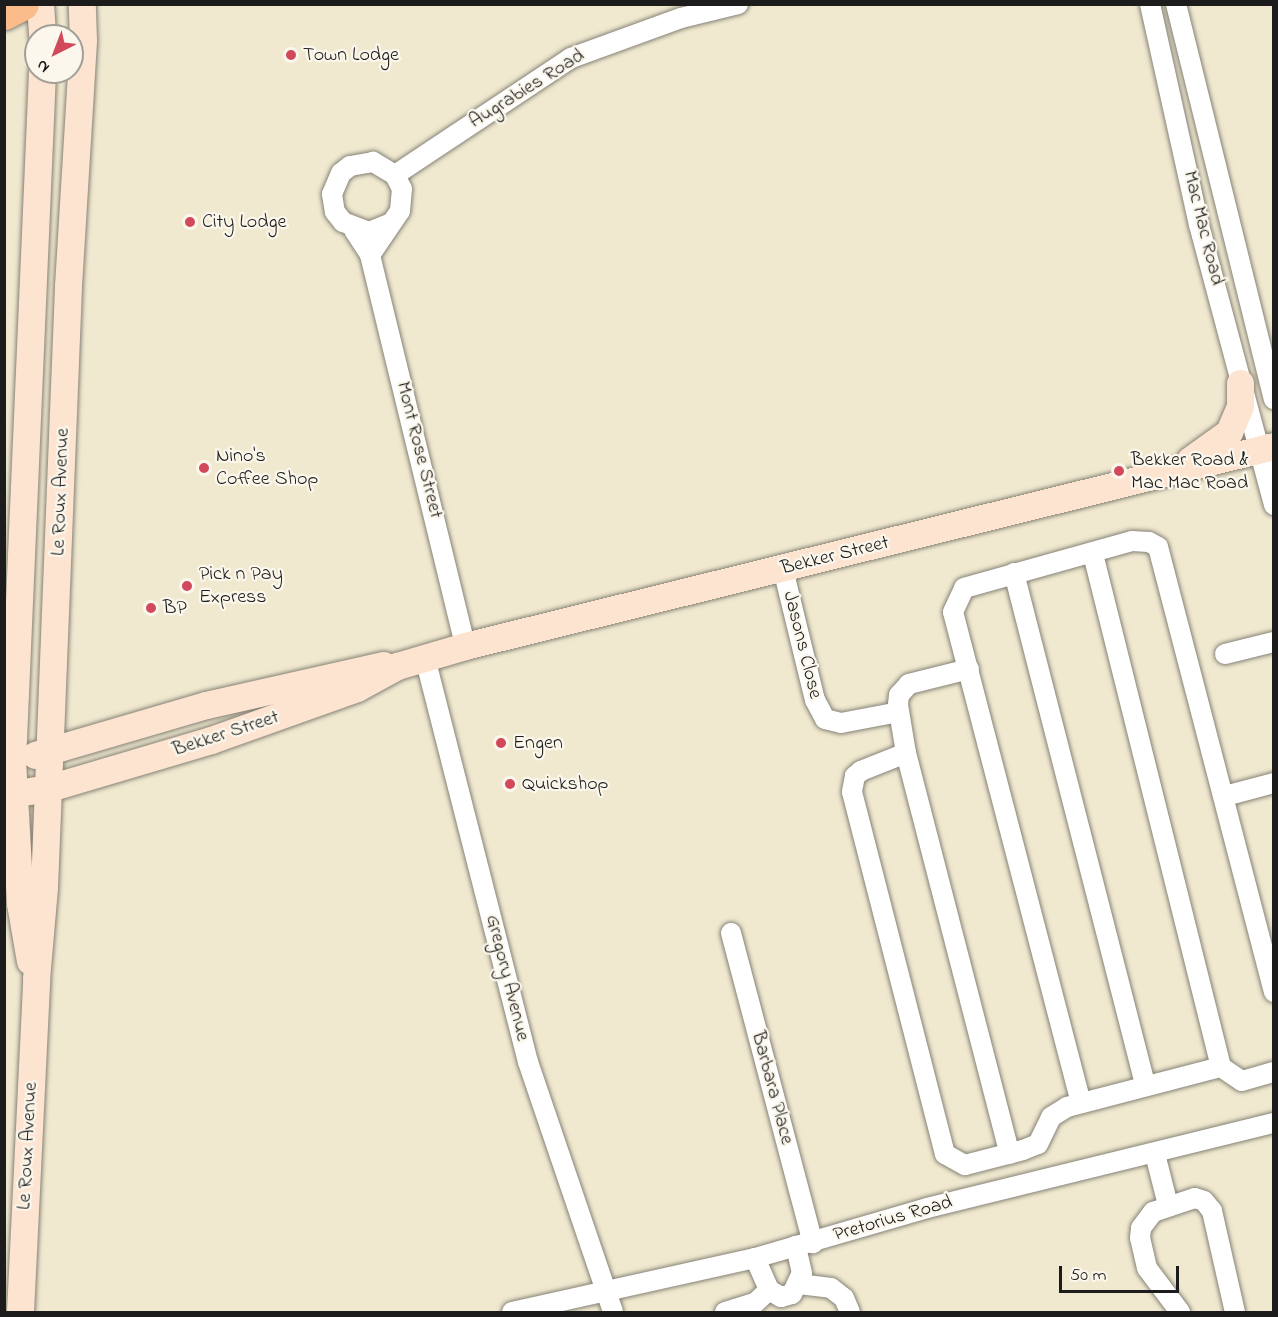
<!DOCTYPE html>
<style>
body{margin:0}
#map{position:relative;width:1278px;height:1317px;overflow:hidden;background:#f0e9d0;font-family:"Indie Flower",sans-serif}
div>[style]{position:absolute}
.roads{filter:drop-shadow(0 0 2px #868276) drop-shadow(0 0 2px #868276)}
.street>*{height:20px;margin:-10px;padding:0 10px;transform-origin:10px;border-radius:10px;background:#fff}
.secondary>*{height:27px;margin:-13.5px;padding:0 13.5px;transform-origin:13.5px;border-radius:13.5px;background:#fde4d1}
.highway>*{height:33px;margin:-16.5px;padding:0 16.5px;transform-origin:16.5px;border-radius:16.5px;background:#fabc8b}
.dots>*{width:16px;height:16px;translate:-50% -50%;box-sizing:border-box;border:3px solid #fbf7ec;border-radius:50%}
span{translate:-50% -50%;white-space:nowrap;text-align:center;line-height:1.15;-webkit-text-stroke:4.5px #fbf7ec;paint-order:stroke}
.poi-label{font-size:20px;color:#1c1c1c}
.left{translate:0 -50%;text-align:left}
.street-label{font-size:20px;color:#1c1c1c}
.frame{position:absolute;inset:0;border:6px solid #1c1c1c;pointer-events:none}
.north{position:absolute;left:24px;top:24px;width:60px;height:60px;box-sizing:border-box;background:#fbf7ec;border:2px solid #a29f99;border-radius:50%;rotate:222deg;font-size:16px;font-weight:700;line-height:24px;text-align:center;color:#1c1c1c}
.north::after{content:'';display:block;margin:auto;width:21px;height:27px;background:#d1495b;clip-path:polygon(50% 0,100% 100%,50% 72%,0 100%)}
.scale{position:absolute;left:1059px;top:1266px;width:120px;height:27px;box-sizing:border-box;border:3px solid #1c1c1c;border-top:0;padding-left:8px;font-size:18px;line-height:21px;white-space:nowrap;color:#1c1c1c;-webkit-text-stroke:4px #fbf7ec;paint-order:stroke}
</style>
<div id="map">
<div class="roads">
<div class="street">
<div style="left:1150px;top:4px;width:226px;rotate:77.5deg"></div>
<div style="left:1199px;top:225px;width:290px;rotate:75deg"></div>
<div style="left:1176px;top:4px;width:407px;rotate:76.1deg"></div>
<div style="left:395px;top:175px;width:211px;rotate:-33.6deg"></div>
<div style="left:571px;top:58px;width:117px;rotate:-20deg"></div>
<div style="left:681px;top:18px;width:59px;rotate:-13.8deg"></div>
<div style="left:354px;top:230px;width:30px;rotate:57deg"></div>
<div style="left:370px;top:255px;width:402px;rotate:76.3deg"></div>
<div style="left:370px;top:255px;width:53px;rotate:-55.7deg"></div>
<div style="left:400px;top:211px;width:22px;rotate:-85deg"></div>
<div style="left:402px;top:189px;width:16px;rotate:-117deg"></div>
<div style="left:395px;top:175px;width:26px;rotate:-149deg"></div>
<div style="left:373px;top:162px;width:23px;rotate:170deg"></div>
<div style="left:350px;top:166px;width:11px;rotate:142deg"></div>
<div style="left:341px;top:173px;width:23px;rotate:113deg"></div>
<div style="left:332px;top:194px;width:18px;rotate:81deg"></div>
<div style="left:335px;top:212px;width:13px;rotate:51deg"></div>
<div style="left:343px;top:222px;width:28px;rotate:21deg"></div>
<div style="left:369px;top:232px;width:24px;rotate:-22deg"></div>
<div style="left:1093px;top:554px;width:529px;rotate:75.99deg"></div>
<div style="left:1221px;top:1067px;width:25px;rotate:34deg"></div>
<div style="left:1242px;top:1081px;width:33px;rotate:-16deg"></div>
<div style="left:783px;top:569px;width:135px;rotate:76.3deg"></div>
<div style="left:815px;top:700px;width:21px;rotate:62deg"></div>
<div style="left:825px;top:719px;width:16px;rotate:14deg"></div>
<div style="left:841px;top:723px;width:59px;rotate:-10.7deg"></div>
<div style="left:1014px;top:573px;width:528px;rotate:75.62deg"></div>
<div style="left:1225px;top:654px;width:50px;rotate:-13.8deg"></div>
<div style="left:425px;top:658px;width:417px;rotate:75.7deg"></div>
<div style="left:528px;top:1062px;width:264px;rotate:71.2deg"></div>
<div style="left:969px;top:669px;width:62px;rotate:166deg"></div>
<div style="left:909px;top:684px;width:15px;rotate:132deg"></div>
<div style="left:899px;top:695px;width:10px;rotate:96deg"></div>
<div style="left:898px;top:705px;width:49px;rotate:80.5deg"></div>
<div style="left:906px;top:753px;width:414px;rotate:75.5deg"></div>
<div style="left:906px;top:753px;width:48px;rotate:158.2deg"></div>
<div style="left:861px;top:771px;width:8px;rotate:140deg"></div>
<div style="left:855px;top:776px;width:16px;rotate:101deg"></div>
<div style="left:852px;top:792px;width:374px;rotate:75.6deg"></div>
<div style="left:945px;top:1154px;width:23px;rotate:29deg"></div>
<div style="left:965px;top:1165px;width:60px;rotate:-14.5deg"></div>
<div style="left:1023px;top:1150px;width:16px;rotate:-22deg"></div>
<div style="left:1038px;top:1144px;width:30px;rotate:-64deg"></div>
<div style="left:1051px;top:1117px;width:19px;rotate:-32deg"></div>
<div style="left:1067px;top:1107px;width:159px;rotate:-14.6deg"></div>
<div style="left:1225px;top:796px;width:51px;rotate:-14.9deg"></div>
<div style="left:731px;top:933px;width:321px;rotate:75.2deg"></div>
<div style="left:1081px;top:1103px;width:507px;rotate:-104.61deg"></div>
<div style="left:953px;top:612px;width:26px;rotate:-65deg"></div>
<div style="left:964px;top:588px;width:174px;rotate:-15.6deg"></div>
<div style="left:1132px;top:541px;width:17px;rotate:3deg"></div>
<div style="left:1149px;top:542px;width:10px;rotate:29deg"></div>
<div style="left:1158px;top:547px;width:460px;rotate:75.4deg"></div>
<div style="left:1155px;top:1154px;width:53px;rotate:75.7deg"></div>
<div style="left:755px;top:1258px;width:35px;rotate:66deg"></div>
<div style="left:769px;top:1290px;width:14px;rotate:30deg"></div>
<div style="left:781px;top:1297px;width:11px;rotate:-15deg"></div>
<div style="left:792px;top:1294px;width:23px;rotate:-65deg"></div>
<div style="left:802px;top:1273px;width:28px;rotate:-103deg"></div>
<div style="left:799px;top:1284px;width:32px;rotate:7deg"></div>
<div style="left:831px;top:1288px;width:16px;rotate:38deg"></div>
<div style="left:844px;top:1298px;width:15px;rotate:67deg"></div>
<div style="left:512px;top:1312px;width:249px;rotate:-12.5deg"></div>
<div style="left:755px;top:1258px;width:179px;rotate:-16.2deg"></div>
<div style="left:927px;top:1208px;width:357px;rotate:-13.8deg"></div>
<div style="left:725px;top:1312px;width:31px;rotate:-17deg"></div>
<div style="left:755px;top:1303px;width:19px;rotate:-43deg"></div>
<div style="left:1180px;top:1312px;width:55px;rotate:-126.9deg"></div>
<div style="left:1147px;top:1268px;width:31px;rotate:-103deg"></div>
<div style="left:1140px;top:1238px;width:10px;rotate:-84deg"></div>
<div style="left:1141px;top:1228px;width:20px;rotate:-53deg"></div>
<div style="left:1153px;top:1212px;width:44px;rotate:-18.4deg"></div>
<div style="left:1195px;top:1198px;width:9px;rotate:18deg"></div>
<div style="left:1204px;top:1201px;width:13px;rotate:51deg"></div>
<div style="left:1212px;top:1211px;width:104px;rotate:77.2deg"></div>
</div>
<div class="secondary">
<div style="left:40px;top:4px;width:32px;rotate:86deg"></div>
<div style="left:1190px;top:460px;width:48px;rotate:-35.7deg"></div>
<div style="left:1229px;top:432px;width:28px;rotate:-67deg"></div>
<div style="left:1240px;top:406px;width:23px;rotate:-90deg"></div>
<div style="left:35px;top:755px;width:178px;rotate:-16.3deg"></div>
<div style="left:206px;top:705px;width:182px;rotate:-12.7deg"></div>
<div style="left:4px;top:795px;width:46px;rotate:-8.8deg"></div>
<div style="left:49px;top:788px;width:169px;rotate:-16.5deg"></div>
<div style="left:211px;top:740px;width:155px;rotate:-19.6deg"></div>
<div style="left:357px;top:688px;width:46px;rotate:-28.8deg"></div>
<div style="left:397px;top:666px;width:71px;rotate:-16.4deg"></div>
<div style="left:465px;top:646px;width:833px;rotate:-13.89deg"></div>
<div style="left:30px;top:961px;width:59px;rotate:-99.8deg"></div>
<div style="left:20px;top:903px;width:141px;rotate:-93.2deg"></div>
<div style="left:12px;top:762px;width:691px;rotate:-87.51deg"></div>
<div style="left:20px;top:1312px;width:333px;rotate:-87.2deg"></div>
<div style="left:36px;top:979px;width:92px;rotate:-85deg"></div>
<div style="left:44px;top:887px;width:601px;rotate:-87.71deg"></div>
<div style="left:68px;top:286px;width:246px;rotate:-86.5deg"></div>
<div style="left:83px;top:40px;width:36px;rotate:-92deg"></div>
</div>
<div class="highway">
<div style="left:4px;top:13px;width:20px;rotate:-27deg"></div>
</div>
</div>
<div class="dots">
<div style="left:291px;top:55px;background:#d1495b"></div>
<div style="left:190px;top:222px;background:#d1495b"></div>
<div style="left:204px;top:468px;background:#d1495b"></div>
<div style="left:1119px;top:471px;background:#d1495b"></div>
<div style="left:187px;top:586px;background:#d1495b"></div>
<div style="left:151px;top:608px;background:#d1495b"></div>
<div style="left:501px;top:743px;background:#d1495b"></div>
<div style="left:510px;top:784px;background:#d1495b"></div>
</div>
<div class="poi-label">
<span class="left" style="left:303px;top:55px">Town Lodge</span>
<span class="left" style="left:202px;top:222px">City Lodge</span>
<span class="left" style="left:216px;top:468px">Nino's<br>Coffee Shop</span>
<span class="left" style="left:1131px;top:472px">Bekker Road &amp;<br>Mac Mac Road</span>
<span class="left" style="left:199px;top:586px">Pick n Pay<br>Express</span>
<span class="left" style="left:163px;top:608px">BP</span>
<span class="left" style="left:513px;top:743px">Engen</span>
<span class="left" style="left:522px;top:784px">Quickshop</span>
</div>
<div class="street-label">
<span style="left:527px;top:89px;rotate:-32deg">Augrabies Road</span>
<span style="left:1203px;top:228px;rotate:76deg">Mac Mac Road</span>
<span style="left:419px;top:450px;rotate:76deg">Mont Rose Street</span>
<span style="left:61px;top:492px;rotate:-88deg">Le Roux Avenue</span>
<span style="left:835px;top:556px;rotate:-14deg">Bekker Street</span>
<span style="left:802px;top:645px;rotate:76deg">Jasons Close</span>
<span style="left:226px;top:734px;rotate:-18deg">Bekker Street</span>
<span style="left:507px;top:978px;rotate:76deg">Gregory Avenue</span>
<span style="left:772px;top:1088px;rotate:75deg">Barbara Place</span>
<span style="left:28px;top:1146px;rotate:-87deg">Le Roux Avenue</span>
<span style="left:893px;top:1219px;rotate:-16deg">Pretorius Road</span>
</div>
<div class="frame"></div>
<div class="north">N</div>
<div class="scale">50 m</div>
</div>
